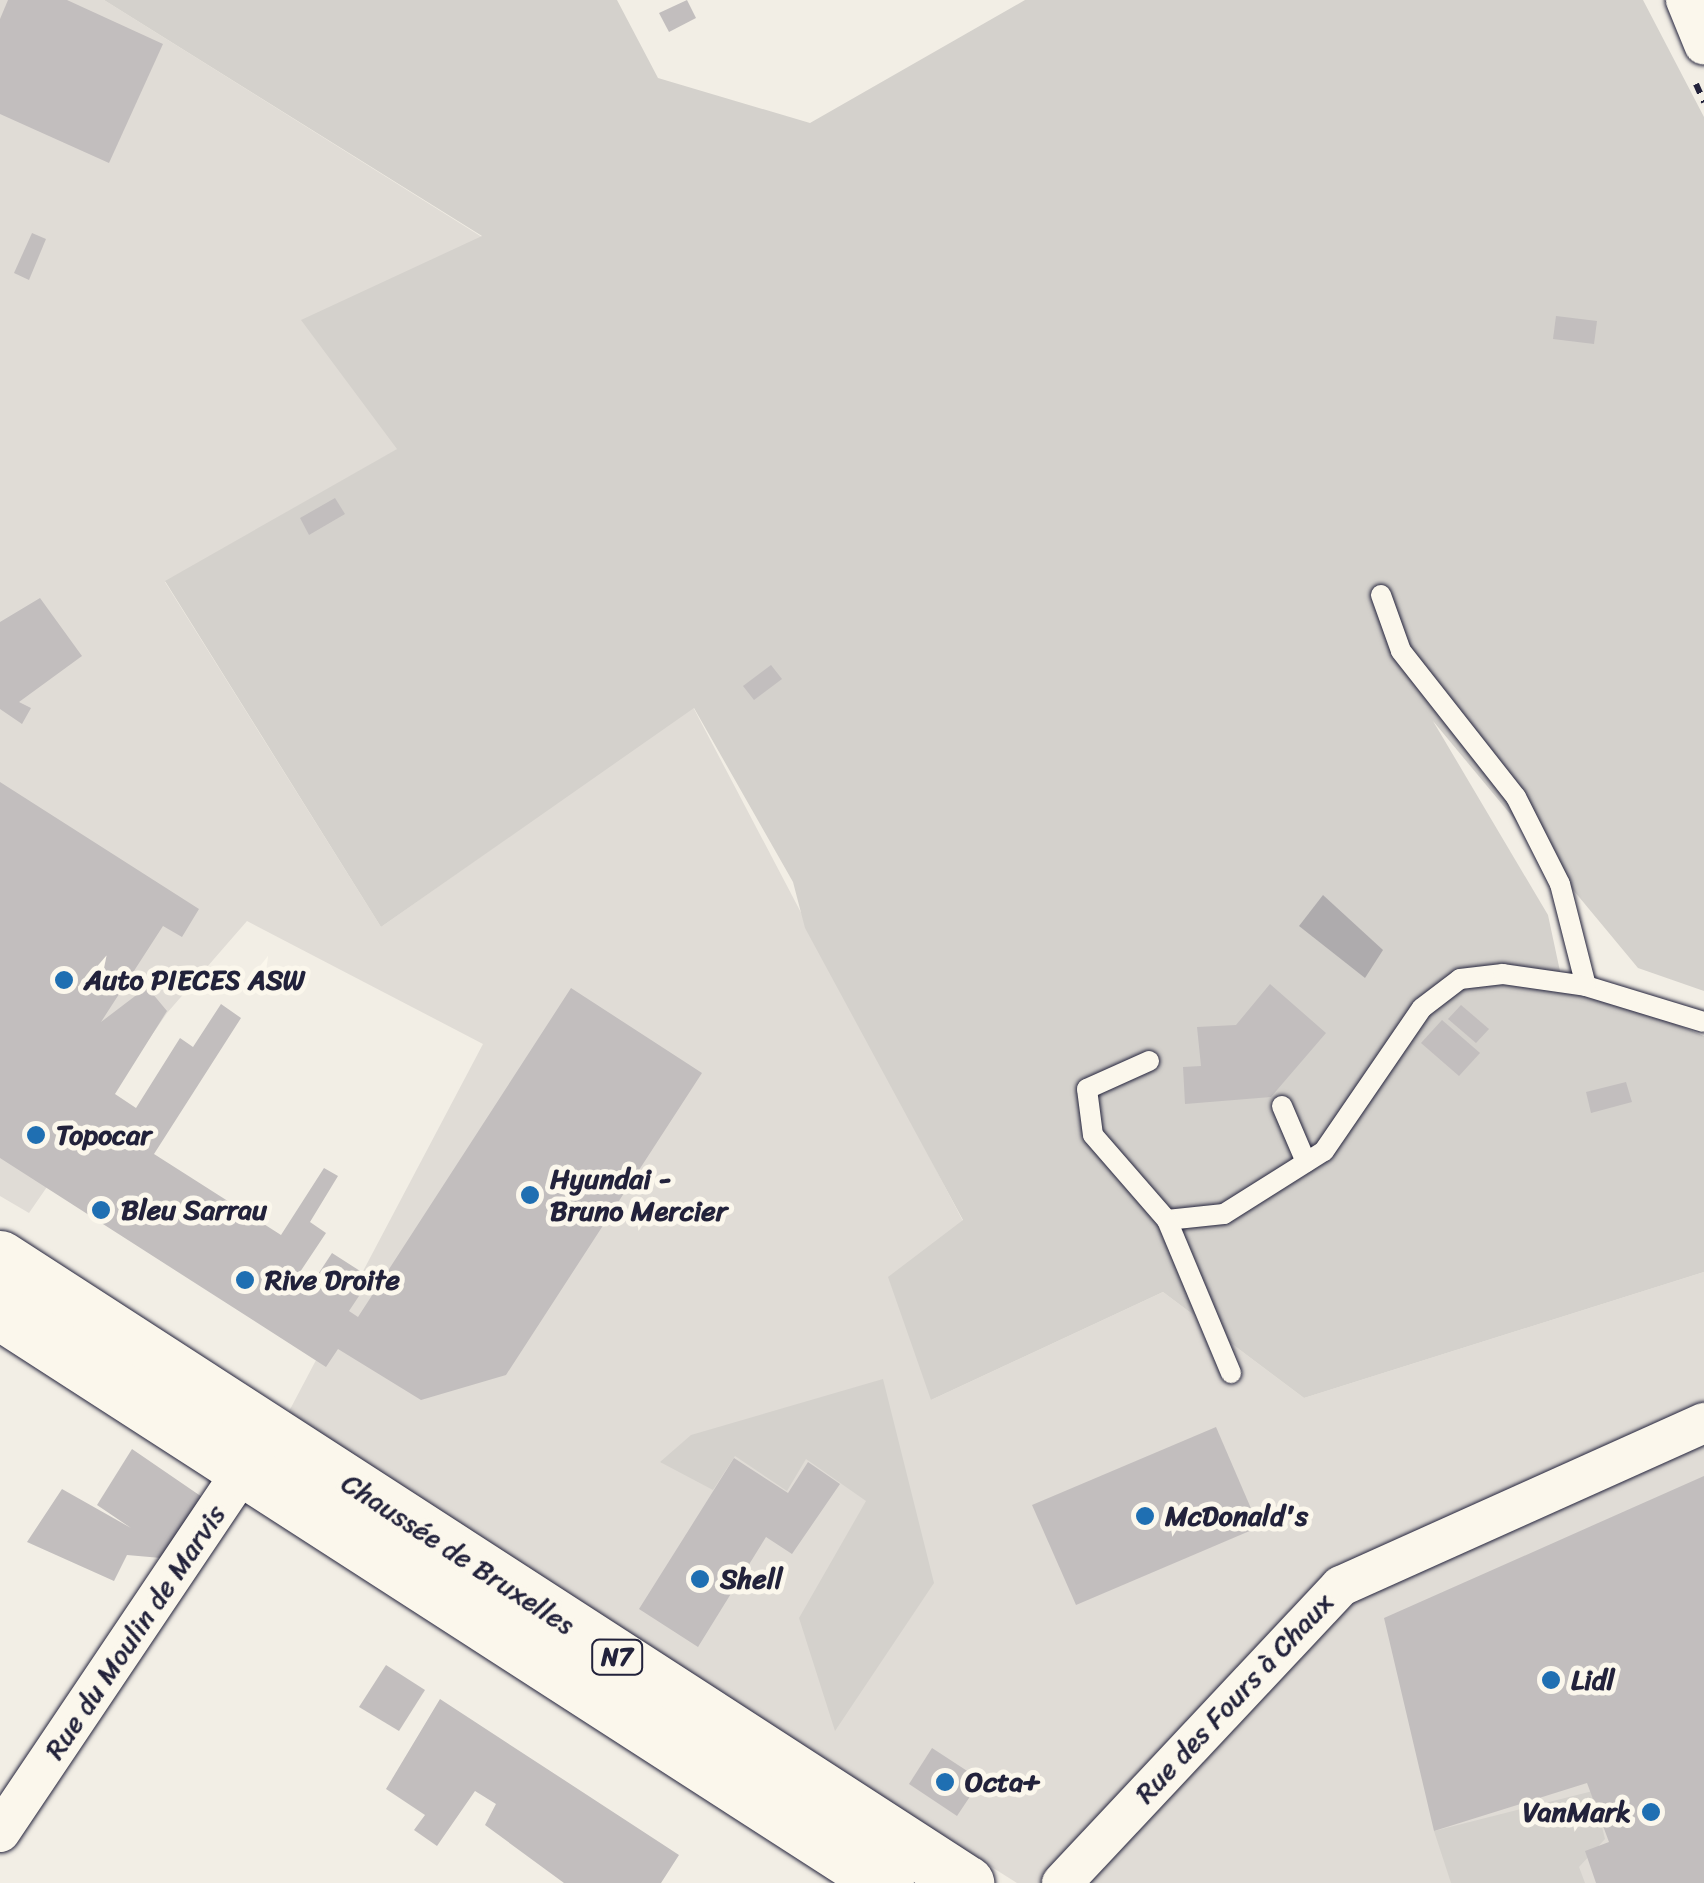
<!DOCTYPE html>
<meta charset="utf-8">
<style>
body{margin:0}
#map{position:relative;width:1704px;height:1883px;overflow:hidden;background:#f2eee5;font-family:Sriracha,sans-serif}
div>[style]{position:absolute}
.built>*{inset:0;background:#e0dcd6}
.green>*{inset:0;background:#d4d1cc}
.water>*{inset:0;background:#aeabad}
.building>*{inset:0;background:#c2bebe}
.path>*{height:6px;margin-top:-3px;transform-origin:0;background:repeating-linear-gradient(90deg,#22223b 0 10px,transparent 0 18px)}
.roads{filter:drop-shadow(0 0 2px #22223b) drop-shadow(0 0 2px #22223b)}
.lane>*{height:20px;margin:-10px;padding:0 10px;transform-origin:10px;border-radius:10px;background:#fbf7ec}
.street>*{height:40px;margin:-20px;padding:0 20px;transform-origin:20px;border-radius:20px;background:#fbf7ec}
.primary>*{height:55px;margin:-27.5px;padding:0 27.5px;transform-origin:27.5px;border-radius:27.5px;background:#fbf7ec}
.dots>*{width:28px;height:28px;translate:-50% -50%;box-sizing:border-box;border:5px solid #fbf7ec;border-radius:50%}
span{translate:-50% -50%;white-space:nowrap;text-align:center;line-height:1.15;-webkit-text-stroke:10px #fbf7ec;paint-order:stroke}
.shield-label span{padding:2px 8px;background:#fbf7ec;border:2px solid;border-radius:8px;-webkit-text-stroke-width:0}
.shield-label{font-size:25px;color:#22223b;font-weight:700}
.poi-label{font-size:28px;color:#22223b;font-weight:700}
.left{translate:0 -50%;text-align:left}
.right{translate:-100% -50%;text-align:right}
.street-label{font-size:28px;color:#22223b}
</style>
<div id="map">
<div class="built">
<div style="clip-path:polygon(0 0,104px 0,482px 237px,398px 449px,165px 582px,381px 927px,693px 707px,963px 1221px,931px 1400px,1163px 1292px,1304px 1398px,1704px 1272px,1704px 1883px,1017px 1883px,446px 1523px,286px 1417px,483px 1044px,247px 921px,167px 1013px,29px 1213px,0 1196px)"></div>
</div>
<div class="green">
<div style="clip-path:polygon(104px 0,617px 0,658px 78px,810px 123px,1025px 0,1643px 0,1704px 117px,1704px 991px,1638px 968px,1433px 721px,1548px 915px,1561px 976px,1704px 1036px,1704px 1272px,1304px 1398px,1163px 1292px,931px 1400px,888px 1277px,963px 1220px,805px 928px,793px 882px,694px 708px,381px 927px,165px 581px,397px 449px,301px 320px,482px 236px)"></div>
<div style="clip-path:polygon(883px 1379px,934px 1583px,835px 1731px,799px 1618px,866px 1501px,806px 1459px,787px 1491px,735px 1456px,713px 1490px,660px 1462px,691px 1435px)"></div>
<div style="clip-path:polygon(1593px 1791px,1605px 1839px,1579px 1867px,1585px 1883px,1451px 1883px,1434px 1831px)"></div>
</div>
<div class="water">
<div style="clip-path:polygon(1323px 895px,1383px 950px,1365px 978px,1299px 926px)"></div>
</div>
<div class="building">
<div style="clip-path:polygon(8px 0,67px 0,163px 44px,109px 163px,0 114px,0 19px)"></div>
<div style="clip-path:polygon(687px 0,696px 18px,669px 32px,659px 13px)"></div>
<div style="clip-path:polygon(32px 233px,46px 239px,29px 280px,14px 273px)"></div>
<div style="clip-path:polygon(1556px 316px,1597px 321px,1594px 344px,1553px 339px)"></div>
<div style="clip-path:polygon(335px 498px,345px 514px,309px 535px,300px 518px)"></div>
<div style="clip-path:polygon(40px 598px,82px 656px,19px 702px,31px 708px,22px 724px,0 709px,0 622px)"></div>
<div style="clip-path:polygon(771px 665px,782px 679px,754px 700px,743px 686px)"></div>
<div style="clip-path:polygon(0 782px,199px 909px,182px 937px,163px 926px,101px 1022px,147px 987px,167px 1011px,115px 1094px,136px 1108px,180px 1038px,193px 1047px,221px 1004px,241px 1018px,154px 1154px,281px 1235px,324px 1168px,338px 1176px,310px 1222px,326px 1233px,296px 1278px,309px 1288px,332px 1253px,371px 1278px,349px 1311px,358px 1317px,571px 988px,702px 1073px,506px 1375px,421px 1400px,338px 1349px,326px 1367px,0 1158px)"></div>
<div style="clip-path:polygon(1270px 984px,1326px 1033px,1271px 1097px,1185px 1104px,1183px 1067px,1201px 1066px,1197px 1027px,1236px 1025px)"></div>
<div style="clip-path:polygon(1461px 1005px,1489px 1029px,1476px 1043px,1448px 1019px)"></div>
<div style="clip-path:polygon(1442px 1020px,1480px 1053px,1459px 1076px,1421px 1043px)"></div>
<div style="clip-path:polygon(1626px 1082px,1632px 1102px,1591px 1113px,1586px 1092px)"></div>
<div style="clip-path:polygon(1216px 1427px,1259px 1527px,1076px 1605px,1032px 1505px)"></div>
<div style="clip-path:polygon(132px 1449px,205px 1499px,161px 1558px,127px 1555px,114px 1581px,27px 1542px,62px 1489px,131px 1528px,97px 1505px)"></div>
<div style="clip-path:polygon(734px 1458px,788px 1493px,808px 1462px,840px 1484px,792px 1554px,766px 1537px,698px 1647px,639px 1609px)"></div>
<div style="clip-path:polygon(1704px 1476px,1704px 1883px,1596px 1883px,1585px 1851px,1609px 1842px,1587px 1783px,1434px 1831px,1384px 1618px)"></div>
<div style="clip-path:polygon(386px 1665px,425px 1690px,399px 1731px,359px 1707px)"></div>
<div style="clip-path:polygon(440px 1699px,679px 1855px,661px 1883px,564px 1883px,485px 1825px,496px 1804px,475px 1791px,437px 1846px,414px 1830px,425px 1815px,386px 1789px)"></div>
<div style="clip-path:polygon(932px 1748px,981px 1780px,957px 1816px,909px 1784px)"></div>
</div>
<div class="path">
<div style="left:1696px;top:84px;width:20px;rotate:66deg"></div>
</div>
<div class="roads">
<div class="lane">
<div style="left:1381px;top:595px;width:59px;rotate:70.3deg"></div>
<div style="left:1401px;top:651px;width:186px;rotate:51.8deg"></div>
<div style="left:1516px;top:797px;width:97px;rotate:63.2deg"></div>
<div style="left:1560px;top:884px;width:105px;rotate:75.7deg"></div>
<div style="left:1586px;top:986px;width:123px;rotate:17deg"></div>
<div style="left:1149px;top:1061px;width:68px;rotate:155.7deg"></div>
<div style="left:1087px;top:1089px;width:46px;rotate:82.6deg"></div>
<div style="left:1093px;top:1135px;width:113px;rotate:49deg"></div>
<div style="left:1167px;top:1220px;width:57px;rotate:-6deg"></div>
<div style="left:1224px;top:1214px;width:118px;rotate:-32.2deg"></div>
<div style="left:1324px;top:1151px;width:173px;rotate:-55.6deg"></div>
<div style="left:1422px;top:1008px;width:48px;rotate:-37.3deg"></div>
<div style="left:1460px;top:979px;width:43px;rotate:-6.6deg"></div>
<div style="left:1503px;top:974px;width:84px;rotate:8.2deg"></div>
<div style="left:1282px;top:1106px;width:61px;rotate:66.8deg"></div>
<div style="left:1167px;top:1220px;width:166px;rotate:67.3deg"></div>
</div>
<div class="street">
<div style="left:1686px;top:0;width:48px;rotate:67.8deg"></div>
<div style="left:0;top:1832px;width:461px;rotate:-56.1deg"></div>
<div style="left:1062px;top:1883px;width:407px;rotate:-46.8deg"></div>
<div style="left:1341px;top:1586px;width:398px;rotate:-24.2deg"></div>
</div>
<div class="primary">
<div style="left:0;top:1258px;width:1151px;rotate:32.9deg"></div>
<div style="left:0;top:1312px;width:1054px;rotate:32.8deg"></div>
</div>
</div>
<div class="dots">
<div style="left:64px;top:980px;background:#1f6fb2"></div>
<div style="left:36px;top:1135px;background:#1f6fb2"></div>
<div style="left:530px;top:1195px;background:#1f6fb2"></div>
<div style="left:101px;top:1210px;background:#1f6fb2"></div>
<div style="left:245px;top:1280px;background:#1f6fb2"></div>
<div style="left:1145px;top:1516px;background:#1f6fb2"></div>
<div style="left:700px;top:1579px;background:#1f6fb2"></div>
<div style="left:1551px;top:1680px;background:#1f6fb2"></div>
<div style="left:945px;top:1782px;background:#1f6fb2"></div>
<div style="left:1651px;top:1812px;background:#1f6fb2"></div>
</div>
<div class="shield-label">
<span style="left:617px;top:1657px">N7</span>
</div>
<div class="poi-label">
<span class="left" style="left:84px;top:980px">Auto PIECES ASW</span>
<span class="left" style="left:56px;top:1135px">Topocar</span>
<span class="left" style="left:550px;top:1195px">Hyundai -<br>Bruno Mercier</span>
<span class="left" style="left:121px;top:1210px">Bleu Sarrau</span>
<span class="left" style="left:265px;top:1280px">Rive Droite</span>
<span class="left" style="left:1165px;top:1516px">McDonald's</span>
<span class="left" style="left:720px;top:1579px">Shell</span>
<span class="left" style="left:1571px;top:1680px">Lidl</span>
<span class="left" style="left:965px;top:1782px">Octa+</span>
<span class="right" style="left:1631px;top:1812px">VanMark</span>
</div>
<div class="street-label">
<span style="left:458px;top:1554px;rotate:33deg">Chaussée de Bruxelles</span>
<span style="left:135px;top:1632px;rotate:-56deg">Rue du Moulin de Marvis</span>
<span style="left:1234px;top:1698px;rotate:-47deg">Rue des Fours à Chaux</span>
</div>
</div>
